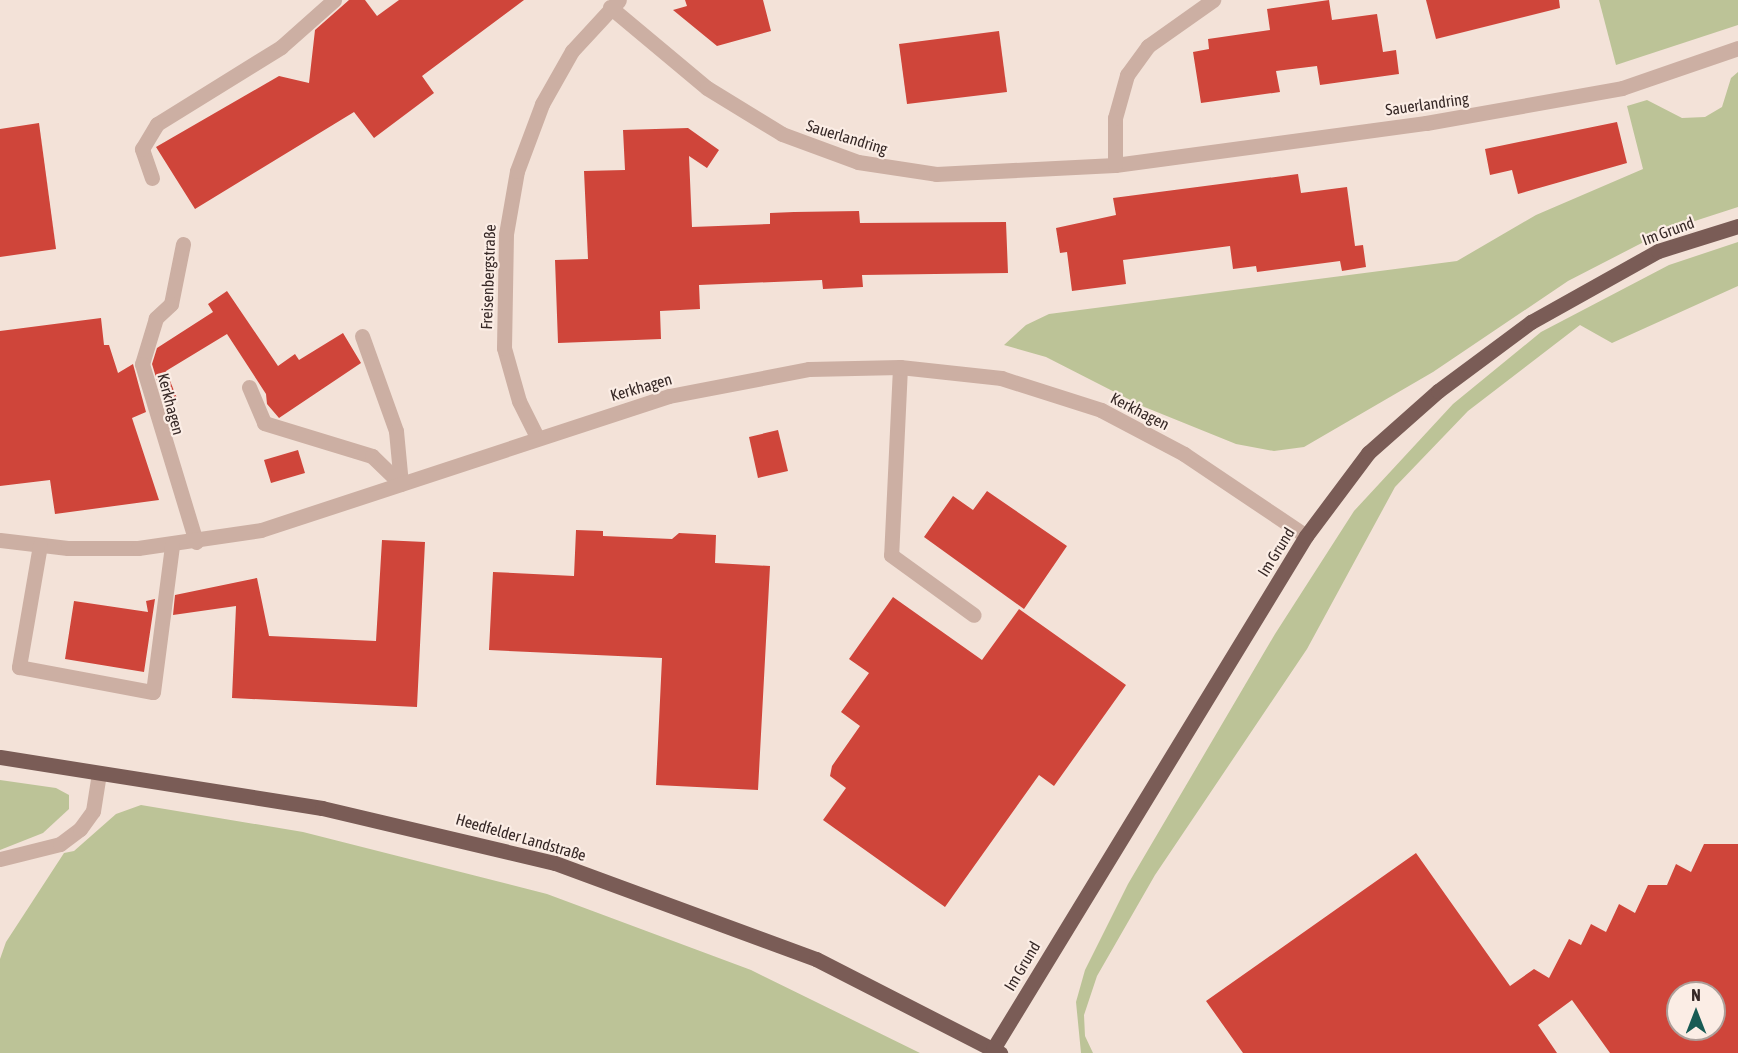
<!DOCTYPE html>
<meta charset="utf-8">
<style>
body{margin:0}
#map{position:relative;width:1738px;height:1053px;overflow:hidden;background:#f3e2d8;font-family:"Asap Condensed",sans-serif}
div>[style]{position:absolute}
.green>*{inset:0;background:#bcc397}
.building>*{inset:0;background:#cf453a}
.minor>*{height:15px;margin:-7.5px;padding:0 7.5px;transform-origin:7.5px;border-radius:7.5px;background:#ccafa3}
.major>*{height:15px;margin:-7.5px;padding:0 7.5px;transform-origin:7.5px;border-radius:7.5px;background:#7a5c56}
span{translate:-50% -50%;white-space:nowrap;text-align:center;line-height:1.15;-webkit-text-stroke:4.5px #fbede5;paint-order:stroke}
.street-label{font-size:16px;color:#362826}
.north{position:absolute;left:1666px;top:981px;width:60px;height:60px;box-sizing:border-box;background:#fbede5;border:2px solid #ac9e99;border-radius:50%;rotate:0deg;font-size:16px;font-weight:700;line-height:24px;text-align:center;color:#362826}
.north::after{content:'';display:block;margin:auto;width:21px;height:27px;background:#185b54;clip-path:polygon(50% 0,100% 100%,50% 72%,0 100%)}
</style>
<div id="map">
<div class="green">
<div style="clip-path:polygon(1599px 0,1738px 0,1738px 25px,1616px 65px)"></div>
<div style="clip-path:polygon(1738px 72px,1738px 207px,1667px 230px,1568px 281px,1433px 372px,1304px 447px,1274px 451px,1236px 444px,1142px 406px,1046px 357px,1004px 345px,1026px 325px,1049px 314px,1457px 261px,1536px 215px,1643px 169px,1627px 106px,1647px 100px,1682px 118px,1705px 117px,1722px 107px,1731px 78px)"></div>
<div style="clip-path:polygon(1738px 242px,1738px 286px,1612px 343px,1580px 325px,1468px 411px,1395px 487px,1307px 649px,1155px 875px,1097px 976px,1084px 1015px,1085px 1036px,1093px 1053px,1081px 1053px,1076px 1002px,1085px 970px,1128px 884px,1275px 634px,1354px 511px,1453px 404px,1541px 332px,1669px 265px)"></div>
<div style="clip-path:polygon(0 780px,56px 788px,69px 795px,69px 809px,43px 833px,0 850px)"></div>
<div style="clip-path:polygon(141px 805px,303px 832px,547px 894px,751px 970px,920px 1053px,0 1053px,0 959px,6px 942px,64px 853px,74px 851px,116px 814px)"></div>
</div>
<div class="building">
<div style="clip-path:polygon(349px 0,365px 0,377px 16px,399px 0,524px 0,422px 76px,434px 93px,374px 138px,354px 112px,195px 209px,156px 147px,279px 76px,309px 83px,315px 30px)"></div>
<div style="clip-path:polygon(685px 0,763px 0,771px 31px,717px 46px,673px 10px,687px 6px)"></div>
<div style="clip-path:polygon(1329px 0,1332px 20px,1377px 14px,1383px 52px,1396px 50px,1399px 74px,1320px 85px,1317px 66px,1276px 71px,1280px 92px,1201px 103px,1193px 52px,1209px 49px,1208px 39px,1270px 30px,1267px 9px)"></div>
<div style="clip-path:polygon(1426px 0,1559px 0,1560px 8px,1436px 39px)"></div>
<div style="clip-path:polygon(999px 31px,1007px 92px,907px 104px,899px 44px)"></div>
<div style="clip-path:polygon(1617px 122px,1627px 163px,1518px 194px,1512px 170px,1490px 175px,1485px 149px)"></div>
<div style="clip-path:polygon(39px 123px,56px 249px,0 257px,0 129px)"></div>
<div style="clip-path:polygon(688px 128px,719px 150px,707px 168px,689px 156px,692px 227px,770px 224px,770px 213px,794px 212px,859px 211px,860px 223px,1006px 222px,1008px 273px,862px 275px,863px 287px,823px 289px,822px 280px,699px 285px,700px 309px,660px 311px,661px 339px,558px 343px,555px 260px,588px 259px,584px 171px,625px 170px,623px 130px)"></div>
<div style="clip-path:polygon(1298px 174px,1301px 193px,1347px 187px,1355px 246px,1363px 245px,1366px 267px,1342px 271px,1340px 261px,1257px 272px,1256px 266px,1233px 269px,1230px 246px,1123px 260px,1126px 284px,1072px 291px,1067px 252px,1060px 253px,1056px 228px,1116px 215px,1113px 198px)"></div>
<div style="clip-path:polygon(227px 291px,278px 366px,295px 354px,299px 360px,343px 333px,361px 363px,279px 418px,267px 404px,266px 394px,227px 334px,166px 371px,177px 398px,164px 404px,152px 364px,157px 348px,213px 312px,208px 304px)"></div>
<div style="clip-path:polygon(101px 318px,104px 345px,109px 345px,118px 373px,133px 364px,146px 412px,132px 418px,159px 500px,55px 514px,50px 480px,0 486px,0 331px)"></div>
<div style="clip-path:polygon(778px 430px,788px 471px,758px 478px,749px 437px)"></div>
<div style="clip-path:polygon(298px 450px,305px 473px,271px 483px,264px 460px)"></div>
<div style="clip-path:polygon(987px 491px,1067px 546px,1024px 609px,924px 537px,953px 496px,973px 510px)"></div>
<div style="clip-path:polygon(576px 530px,603px 531px,603px 536px,672px 539px,679px 533px,716px 535px,715px 563px,770px 566px,758px 790px,656px 785px,662px 658px,489px 650px,493px 572px,574px 576px)"></div>
<div style="clip-path:polygon(382px 540px,425px 542px,417px 707px,232px 698px,236px 606px,173px 615px,175px 595px,257px 578px,269px 636px,376px 641px)"></div>
<div style="clip-path:polygon(893px 597px,982px 660px,1019px 609px,1126px 685px,1054px 786px,1039px 775px,945px 907px,823px 820px,846px 788px,830px 776px,832px 766px,860px 726px,841px 712px,869px 673px,849px 659px)"></div>
<div style="clip-path:polygon(155px 599px,144px 672px,65px 659px,74px 601px,148px 612px,146px 601px)"></div>
<div style="clip-path:polygon(evenodd,1704px 844px,1738px 844px,1738px 1053px,1610px 1053px,1572px 1000px,1538px 1025px,1557px 1053px,1243px 1053px,1206px 1001px,1416px 853px,1510px 986px,1534px 969px,1549px 978px,1569px 939px,1581px 945px,1591px 924px,1606px 932px,1619px 904px,1635px 913px,1648px 885px,1667px 885px,1676px 864px,1691px 872px,1704px 844px,1678px 993px,1714px 993px,1714px 1029px,1678px 1029px,1678px 993px)"></div>
</div>
<div class="minor">
<div style="left:610px;top:7px;width:126px;rotate:39.9deg"></div>
<div style="left:707px;top:88px;width:88px;rotate:31.5deg"></div>
<div style="left:782px;top:134px;width:81px;rotate:20.2deg"></div>
<div style="left:858px;top:162px;width:79px;rotate:8.7deg"></div>
<div style="left:936px;top:174px;width:179px;rotate:-2.9deg"></div>
<div style="left:1115px;top:165px;width:314px;rotate:-7.7deg"></div>
<div style="left:1426px;top:123px;width:199px;rotate:-10.1deg"></div>
<div style="left:1622px;top:88px;width:123px;rotate:-19deg"></div>
<div style="left:1115px;top:165px;width:47px;rotate:-90deg"></div>
<div style="left:1115px;top:118px;width:45px;rotate:-74.4deg"></div>
<div style="left:1127px;top:75px;width:36px;rotate:-54deg"></div>
<div style="left:1148px;top:46px;width:80px;rotate:-35.3deg"></div>
<div style="left:152px;top:178px;width:31px;rotate:-109deg"></div>
<div style="left:142px;top:149px;width:29px;rotate:-59deg"></div>
<div style="left:157px;top:124px;width:146px;rotate:-31.8deg"></div>
<div style="left:281px;top:47px;width:71px;rotate:-41.6deg"></div>
<div style="left:183px;top:244px;width:61px;rotate:101.3deg"></div>
<div style="left:171px;top:304px;width:21px;rotate:137deg"></div>
<div style="left:156px;top:318px;width:48px;rotate:106.9deg"></div>
<div style="left:142px;top:364px;width:186px;rotate:73.1deg"></div>
<div style="left:362px;top:336px;width:101px;rotate:70.3deg"></div>
<div style="left:396px;top:431px;width:53px;rotate:84.6deg"></div>
<div style="left:900px;top:367px;width:188px;rotate:92.7deg"></div>
<div style="left:891px;top:555px;width:102px;rotate:35.9deg"></div>
<div style="left:249px;top:387px;width:39px;rotate:67deg"></div>
<div style="left:264px;top:423px;width:113px;rotate:17deg"></div>
<div style="left:372px;top:456px;width:40px;rotate:44deg"></div>
<div style="left:537px;top:437px;width:40px;rotate:-116.6deg"></div>
<div style="left:519px;top:401px;width:55px;rotate:-105.8deg"></div>
<div style="left:504px;top:348px;width:114px;rotate:-89deg"></div>
<div style="left:506px;top:234px;width:64px;rotate:-80.1deg"></div>
<div style="left:517px;top:171px;width:72px;rotate:-69.5deg"></div>
<div style="left:542px;top:104px;width:61px;rotate:-60.5deg"></div>
<div style="left:572px;top:51px;width:69px;rotate:-47.3deg"></div>
<div style="left:0;top:540px;width:68px;rotate:6.7deg"></div>
<div style="left:68px;top:548px;width:70px"></div>
<div style="left:138px;top:548px;width:124px;rotate:-8.3deg"></div>
<div style="left:261px;top:530px;width:429px;rotate:-18.2deg"></div>
<div style="left:669px;top:396px;width:143px;rotate:-10.9deg"></div>
<div style="left:809px;top:369px;width:91px;rotate:-1.3deg"></div>
<div style="left:900px;top:367px;width:102px;rotate:6.2deg"></div>
<div style="left:1001px;top:378px;width:105px;rotate:17.7deg"></div>
<div style="left:1101px;top:410px;width:94px;rotate:27.9deg"></div>
<div style="left:1184px;top:454px;width:147px;rotate:33.9deg"></div>
<div style="left:40px;top:545px;width:124px;rotate:99.8deg"></div>
<div style="left:19px;top:667px;width:136px;rotate:10.6deg"></div>
<div style="left:153px;top:692px;width:148px;rotate:-82.6deg"></div>
<div style="left:0;top:859px;width:62px;rotate:-14deg"></div>
<div style="left:60px;top:844px;width:25px;rotate:-37deg"></div>
<div style="left:80px;top:829px;width:22px;rotate:-54deg"></div>
<div style="left:93px;top:811px;width:38px;rotate:-81deg"></div>
</div>
<div class="major">
<div style="left:0;top:757px;width:326px;rotate:9deg"></div>
<div style="left:322px;top:808px;width:239px;rotate:13.3deg"></div>
<div style="left:555px;top:863px;width:278px;rotate:20.2deg"></div>
<div style="left:816px;top:959px;width:207px;rotate:27.1deg"></div>
<div style="left:993px;top:1049px;width:601px;rotate:-58.61deg"></div>
<div style="left:1306px;top:536px;width:104px;rotate:-53.2deg"></div>
<div style="left:1368px;top:453px;width:94px;rotate:-41.5deg"></div>
<div style="left:1438px;top:391px;width:116px;rotate:-36.6deg"></div>
<div style="left:1531px;top:322px;width:145px;rotate:-29.2deg"></div>
<div style="left:1658px;top:251px;width:84px;rotate:-17.4deg"></div>
</div>
<div class="street-label">
<span style="left:1427px;top:104px;rotate:-8deg">Sauerlandring</span>
<span style="left:847px;top:137px;rotate:17deg">Sauerlandring</span>
<span style="left:1668px;top:231px;rotate:-20deg">Im Grund</span>
<span style="left:488px;top:277px;rotate:-88deg">Freisenbergstraße</span>
<span style="left:641px;top:387px;rotate:-16deg">Kerkhagen</span>
<span style="left:171px;top:404px;rotate:75deg">Kerkhagen</span>
<span style="left:1140px;top:411px;rotate:27deg">Kerkhagen</span>
<span style="left:1276px;top:552px;rotate:-58deg">Im Grund</span>
<span style="left:521px;top:837px;rotate:16deg">Heedfelder Landstraße</span>
<span style="left:1022px;top:966px;rotate:-59deg">Im Grund</span>
</div>
<div class="north">N</div>
</div>
